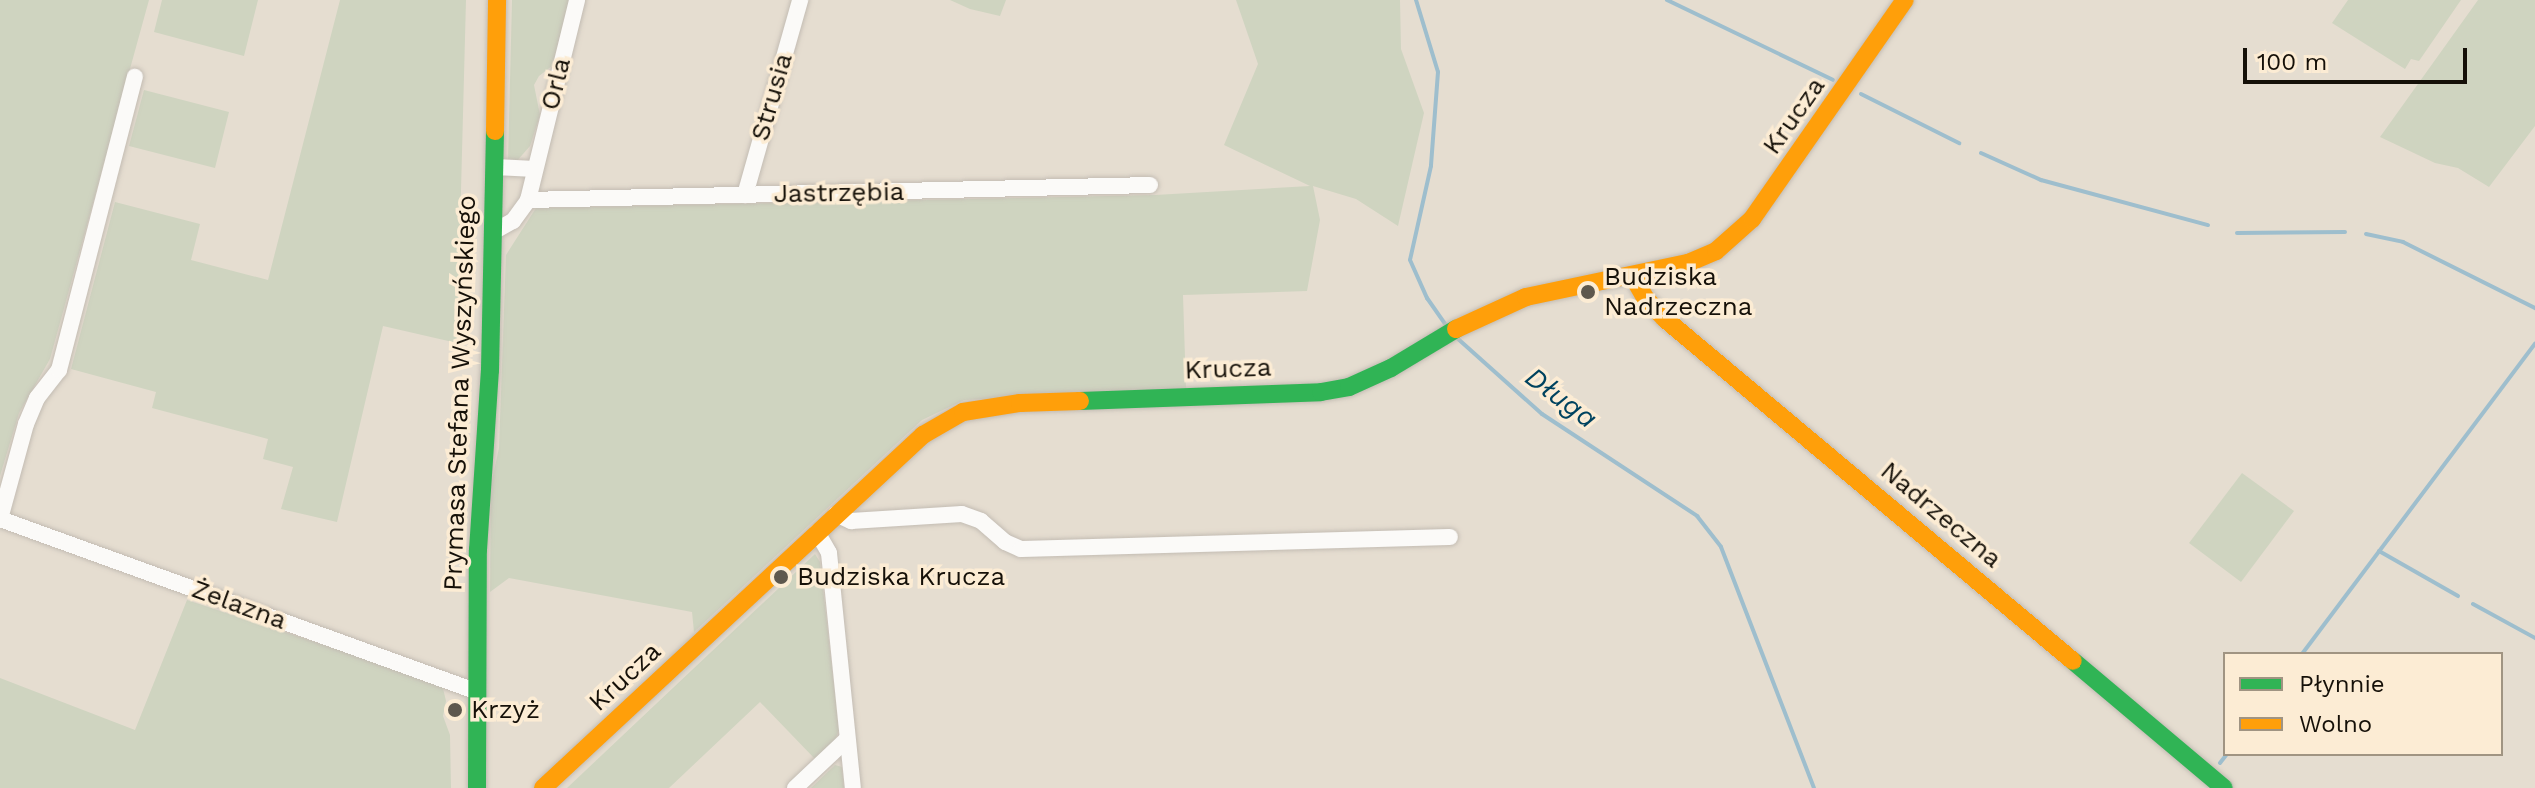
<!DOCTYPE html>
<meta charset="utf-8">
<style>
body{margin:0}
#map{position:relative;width:2535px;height:788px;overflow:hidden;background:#e5ddd0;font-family:"Work Sans",sans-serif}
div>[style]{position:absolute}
.green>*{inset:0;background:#cfd4c0}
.stream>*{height:4px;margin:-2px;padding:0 2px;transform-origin:2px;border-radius:2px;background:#9ebecd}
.roads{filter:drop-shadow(0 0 2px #c3bcb3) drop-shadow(0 0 2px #c3bcb3)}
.street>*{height:16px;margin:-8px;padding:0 8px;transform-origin:8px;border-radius:8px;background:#fbfaf8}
.fast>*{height:18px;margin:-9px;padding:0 9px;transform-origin:9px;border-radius:9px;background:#30b455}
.slow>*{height:18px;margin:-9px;padding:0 9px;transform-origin:9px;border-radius:9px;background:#ff9f0a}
.dots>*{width:22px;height:22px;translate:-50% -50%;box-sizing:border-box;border:4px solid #fcecd4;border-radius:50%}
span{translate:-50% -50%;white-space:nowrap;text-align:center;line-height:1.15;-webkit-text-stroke:7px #fcecd4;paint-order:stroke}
.street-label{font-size:26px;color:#151008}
.poi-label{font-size:26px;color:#151008}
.left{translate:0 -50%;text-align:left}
.water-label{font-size:28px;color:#00435f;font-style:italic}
.legend{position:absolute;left:2223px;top:652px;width:280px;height:104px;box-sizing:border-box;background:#fcecd4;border:2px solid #a09482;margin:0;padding:10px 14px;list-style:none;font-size:24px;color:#151008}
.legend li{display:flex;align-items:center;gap:16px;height:40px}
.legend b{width:40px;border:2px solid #a09482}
.scale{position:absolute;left:2243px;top:48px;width:224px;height:36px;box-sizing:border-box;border:4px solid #151008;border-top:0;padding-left:10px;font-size:24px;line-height:28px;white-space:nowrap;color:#151008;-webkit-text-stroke:6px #fcecd4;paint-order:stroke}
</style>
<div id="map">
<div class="green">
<div style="clip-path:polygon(0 0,149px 0,50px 359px,19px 413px,0 476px)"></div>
<div style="clip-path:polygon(162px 0,258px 0,244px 56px,154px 32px)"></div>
<div style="clip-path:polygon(340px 0,466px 0,457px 343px,383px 326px,337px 522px,281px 509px,293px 467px,263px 459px,268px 439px,152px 408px,156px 392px,71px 369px,115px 202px,200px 224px,191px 260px,268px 280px)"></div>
<div style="clip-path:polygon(512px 0,570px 0,552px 66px,539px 76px,534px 85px,540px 115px,530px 146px,516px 162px,508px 162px)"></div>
<div style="clip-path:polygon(950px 0,1006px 0,1000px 16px,970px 9px)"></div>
<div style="clip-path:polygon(1236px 0,1400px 0,1401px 49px,1424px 113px,1398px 226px,1356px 199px,1313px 186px,1320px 220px,1307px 291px,1183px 295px,1186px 389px,964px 400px,922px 420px,694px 632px,692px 612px,509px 578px,490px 592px,491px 485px,499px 448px,506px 255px,536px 208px,1155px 195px,1310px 186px,1224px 145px,1258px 64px)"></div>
<div style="clip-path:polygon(2348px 0,2461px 0,2419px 61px,2411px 59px,2405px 69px,2332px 23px)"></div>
<div style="clip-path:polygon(2478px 0,2535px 0,2535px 126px,2489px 187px,2458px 168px,2435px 163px,2380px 137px)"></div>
<div style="clip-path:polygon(144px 90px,229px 112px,215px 168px,129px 146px)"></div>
<div style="clip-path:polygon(2242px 473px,2294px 511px,2241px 582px,2189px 543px)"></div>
<div style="clip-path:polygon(815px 554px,820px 562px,839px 730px,835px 740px,815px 759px,760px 702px,669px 788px,567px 788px)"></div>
<div style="clip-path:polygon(187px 600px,442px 684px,446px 701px,443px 716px,450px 735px,451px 788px,0 788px,0 678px,135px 730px)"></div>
<div style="clip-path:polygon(835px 765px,842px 767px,844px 788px,811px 788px)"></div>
</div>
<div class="stream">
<div style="left:1416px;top:0;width:75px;rotate:73deg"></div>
<div style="left:1438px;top:72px;width:94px;rotate:94.3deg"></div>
<div style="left:1431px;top:166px;width:96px;rotate:102.6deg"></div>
<div style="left:1410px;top:260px;width:42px;rotate:65.9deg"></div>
<div style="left:1427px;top:298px;width:33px;rotate:55deg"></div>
<div style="left:1667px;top:0;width:184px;rotate:25.7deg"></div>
<div style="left:1861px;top:94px;width:110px;rotate:26.6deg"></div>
<div style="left:1981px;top:153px;width:66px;rotate:24.2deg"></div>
<div style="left:2041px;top:180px;width:173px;rotate:15.1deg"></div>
<div style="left:2237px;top:233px;width:108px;rotate:-0.5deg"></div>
<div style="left:2366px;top:234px;width:38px;rotate:12deg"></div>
<div style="left:2403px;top:242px;width:148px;rotate:26.6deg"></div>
<div style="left:1457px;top:338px;width:114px;rotate:41.8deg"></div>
<div style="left:1542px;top:414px;width:186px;rotate:33.3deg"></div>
<div style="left:1697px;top:516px;width:39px;rotate:52deg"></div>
<div style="left:1721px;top:547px;width:258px;rotate:68.9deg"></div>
<div style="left:2379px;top:551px;width:91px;rotate:29.7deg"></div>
<div style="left:2473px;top:604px;width:71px;rotate:28.7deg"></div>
<div style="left:2302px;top:654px;width:388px;rotate:-53.1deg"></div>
<div style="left:2220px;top:763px;width:11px;rotate:-52deg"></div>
</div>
<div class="roads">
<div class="street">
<div style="left:495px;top:167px;width:40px;rotate:2.9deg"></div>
<div style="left:745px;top:195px;width:203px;rotate:-74.2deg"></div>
<div style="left:528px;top:200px;width:622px;rotate:-1.38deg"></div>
<div style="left:493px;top:232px;width:23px;rotate:-29deg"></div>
<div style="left:513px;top:221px;width:26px;rotate:-54deg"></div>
<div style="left:528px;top:200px;width:206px;rotate:-76.2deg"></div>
<div style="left:836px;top:514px;width:17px;rotate:25deg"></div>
<div style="left:851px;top:521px;width:111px;rotate:-3.6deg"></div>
<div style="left:962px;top:514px;width:20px;rotate:20deg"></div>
<div style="left:981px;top:521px;width:32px;rotate:41deg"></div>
<div style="left:1005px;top:542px;width:17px;rotate:24deg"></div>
<div style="left:1021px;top:549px;width:429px;rotate:-1.6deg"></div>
<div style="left:0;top:519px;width:508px;rotate:19.9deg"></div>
<div style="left:0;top:519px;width:98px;rotate:-74.7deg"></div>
<div style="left:26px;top:424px;width:28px;rotate:-67deg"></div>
<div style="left:37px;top:398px;width:36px;rotate:-52deg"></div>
<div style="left:59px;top:370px;width:303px;rotate:-75.5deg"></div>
<div style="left:817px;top:532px;width:24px;rotate:60deg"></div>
<div style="left:829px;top:553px;width:236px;rotate:84.2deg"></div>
<div style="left:795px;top:788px;width:71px;rotate:-43.3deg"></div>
</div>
<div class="fast">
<div style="left:1080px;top:401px;width:241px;rotate:-2.1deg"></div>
<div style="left:1321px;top:392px;width:28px;rotate:-10deg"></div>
<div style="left:1349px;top:387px;width:46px;rotate:-24.3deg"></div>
<div style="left:1391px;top:368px;width:76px;rotate:-31deg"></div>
<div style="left:2073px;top:661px;width:197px;rotate:40.1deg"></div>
<div style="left:477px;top:788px;width:238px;rotate:-89.8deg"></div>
<div style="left:478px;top:550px;width:180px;rotate:-86.2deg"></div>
<div style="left:490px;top:370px;width:239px;rotate:-88.8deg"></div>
</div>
<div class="slow">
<div style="left:495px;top:131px;width:131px;rotate:-89.1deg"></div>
<div style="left:1632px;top:275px;width:28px;rotate:60deg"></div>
<div style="left:1646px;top:299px;width:28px;rotate:46deg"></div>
<div style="left:1665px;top:319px;width:532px;rotate:39.97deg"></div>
<div style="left:1456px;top:329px;width:77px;rotate:-24.6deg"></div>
<div style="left:1526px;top:297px;width:166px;rotate:-11.9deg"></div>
<div style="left:1688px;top:263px;width:30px;rotate:-23deg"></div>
<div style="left:1716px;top:251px;width:48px;rotate:-41.6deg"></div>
<div style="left:1752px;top:219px;width:267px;rotate:-55.1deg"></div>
<div style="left:543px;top:788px;width:519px;rotate:-42.89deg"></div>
<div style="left:923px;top:435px;width:46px;rotate:-29.9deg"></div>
<div style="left:963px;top:412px;width:58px;rotate:-9deg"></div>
<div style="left:1020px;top:403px;width:60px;rotate:-1.9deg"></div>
</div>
</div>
<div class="dots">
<div style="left:1588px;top:292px;background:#5e584e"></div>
<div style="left:781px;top:577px;background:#5e584e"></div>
<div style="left:455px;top:710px;background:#5e584e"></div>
</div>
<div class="street-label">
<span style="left:556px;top:84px;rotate:-76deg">Orla</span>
<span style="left:772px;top:97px;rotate:-74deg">Strusia</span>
<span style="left:1794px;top:116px;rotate:-55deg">Krucza</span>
<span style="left:839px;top:193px;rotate:-1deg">Jastrzębia</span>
<span style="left:1228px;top:369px;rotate:-2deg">Krucza</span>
<span style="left:460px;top:393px;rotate:-88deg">Prymasa Stefana Wyszyńskiego</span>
<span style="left:1941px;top:515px;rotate:40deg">Nadrzeczna</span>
<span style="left:239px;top:605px;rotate:20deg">Żelazna</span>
<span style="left:625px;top:677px;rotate:-43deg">Krucza</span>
</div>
<div class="poi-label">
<span class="left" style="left:1604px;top:292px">Budziska<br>Nadrzeczna</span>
<span class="left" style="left:797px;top:577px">Budziska Krucza</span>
<span class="left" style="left:471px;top:710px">Krzyż</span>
</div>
<div class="water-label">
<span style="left:1561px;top:398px;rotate:37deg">Długa</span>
</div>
<ul class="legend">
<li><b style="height:10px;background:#30b455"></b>Płynnie</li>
<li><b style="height:10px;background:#ff9f0a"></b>Wolno</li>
</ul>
<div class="scale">100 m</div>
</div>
